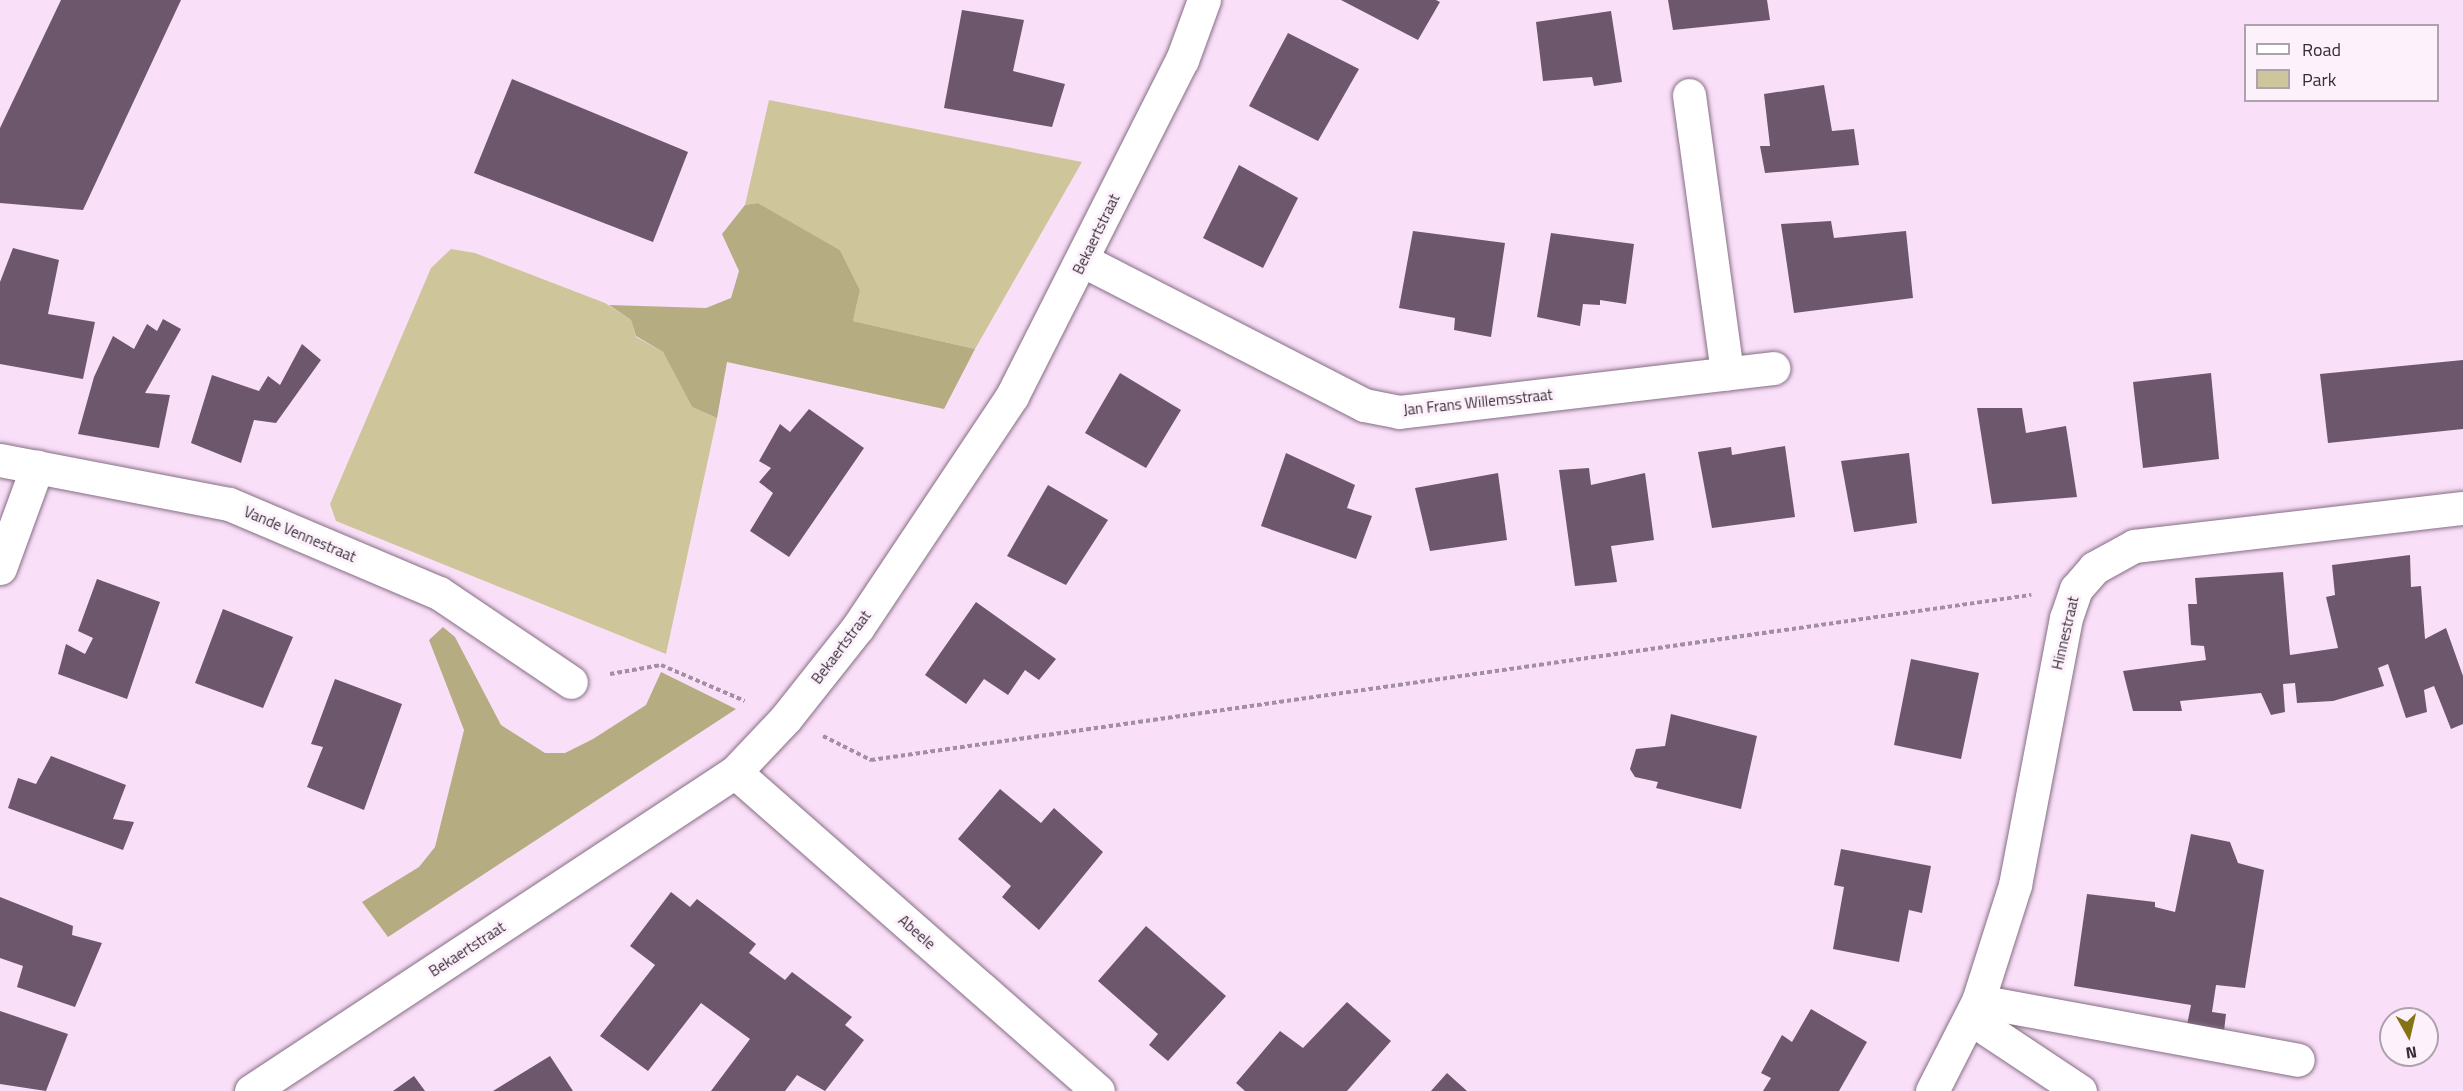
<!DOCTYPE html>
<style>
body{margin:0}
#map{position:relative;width:2463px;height:1091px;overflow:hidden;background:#fadff8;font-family:"Titillium Web",sans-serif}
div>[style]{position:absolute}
.green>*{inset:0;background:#cfc59b}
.forest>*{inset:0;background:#b5ac81}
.building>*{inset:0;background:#6d576c}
.path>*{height:4px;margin-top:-2px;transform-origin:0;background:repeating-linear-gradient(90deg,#a28fa1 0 4.5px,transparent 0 7.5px)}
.roads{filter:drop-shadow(0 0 2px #856e84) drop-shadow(0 0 2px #856e84)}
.minor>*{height:33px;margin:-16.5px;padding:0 16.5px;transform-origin:16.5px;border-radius:16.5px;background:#fff}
.tertiary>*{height:33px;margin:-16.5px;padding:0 16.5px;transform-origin:16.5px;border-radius:16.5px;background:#fff}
span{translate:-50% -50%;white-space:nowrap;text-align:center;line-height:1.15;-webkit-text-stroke:6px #fdf2fc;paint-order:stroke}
.street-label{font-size:15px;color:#362c36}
.legend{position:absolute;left:2244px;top:24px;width:195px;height:78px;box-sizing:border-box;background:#fdf2fc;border:2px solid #ada3ad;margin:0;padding:8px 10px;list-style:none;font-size:18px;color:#362c36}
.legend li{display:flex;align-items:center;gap:12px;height:30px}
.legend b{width:30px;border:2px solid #ada3ad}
.north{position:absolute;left:2379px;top:1007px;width:60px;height:60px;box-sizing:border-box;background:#fdf2fc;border:2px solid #ada3ad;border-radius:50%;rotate:172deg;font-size:16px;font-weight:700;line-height:24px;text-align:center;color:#362c36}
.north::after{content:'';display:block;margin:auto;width:21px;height:27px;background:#857213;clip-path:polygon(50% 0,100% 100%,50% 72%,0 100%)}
</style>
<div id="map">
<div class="green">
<div style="clip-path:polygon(769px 100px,1082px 162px,975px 349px,853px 321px,860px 290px,840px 250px,758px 203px,745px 205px)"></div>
<div style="clip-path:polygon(451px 249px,475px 253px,605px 303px,631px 320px,636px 337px,663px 352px,692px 407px,717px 418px,666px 654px,336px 521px,330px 504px,431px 268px)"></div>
</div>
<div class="forest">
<div style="clip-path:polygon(758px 203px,840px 250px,860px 290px,853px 321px,975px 349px,944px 409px,727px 362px,717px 418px,692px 407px,663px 352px,636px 336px,631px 320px,609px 305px,706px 308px,731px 298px,739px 271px,722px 234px,745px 205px)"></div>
<div style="clip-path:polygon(443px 627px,455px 637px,501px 725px,545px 753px,565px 753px,593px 739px,646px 705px,661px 672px,736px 709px,388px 937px,362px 902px,419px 867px,435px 847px,464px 730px,429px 640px)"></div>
</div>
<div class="building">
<div style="clip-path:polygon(61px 0,181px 0,83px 210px,0 203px,0 128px)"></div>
<div style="clip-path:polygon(1341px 0,1436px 0,1440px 2px,1418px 40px)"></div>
<div style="clip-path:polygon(1668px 0,1767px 0,1770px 20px,1673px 30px)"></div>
<div style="clip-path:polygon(962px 10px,1024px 20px,1013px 71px,1065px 84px,1052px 127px,944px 108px)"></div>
<div style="clip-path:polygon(1611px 11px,1622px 82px,1594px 86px,1592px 77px,1543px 81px,1536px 22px)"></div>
<div style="clip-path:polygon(1288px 33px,1359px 69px,1318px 141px,1249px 106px)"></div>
<div style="clip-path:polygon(512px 79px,688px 152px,653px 242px,474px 173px)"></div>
<div style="clip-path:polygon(1824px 85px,1832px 131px,1854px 129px,1859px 165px,1765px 173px,1760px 146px,1770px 146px,1764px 94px)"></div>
<div style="clip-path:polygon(1239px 165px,1298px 198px,1263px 268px,1203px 238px)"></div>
<div style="clip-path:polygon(1831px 221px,1834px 238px,1906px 231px,1913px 298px,1794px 313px,1781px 224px)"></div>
<div style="clip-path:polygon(1413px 231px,1505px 243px,1491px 337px,1454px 330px,1455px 318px,1399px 308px)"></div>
<div style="clip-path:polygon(1551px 233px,1634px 244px,1626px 304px,1600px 300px,1600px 305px,1583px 304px,1580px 326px,1537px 317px)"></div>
<div style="clip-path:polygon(13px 248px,59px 260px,48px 314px,95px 322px,83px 379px,0 364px,0 282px)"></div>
<div style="clip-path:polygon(163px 319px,181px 329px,145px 393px,170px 395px,159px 448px,78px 434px,94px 377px,113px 336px,134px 349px,147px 324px,157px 331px)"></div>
<div style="clip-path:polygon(302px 344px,321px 360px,276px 423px,254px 420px,241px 463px,191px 443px,212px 375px,259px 391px,268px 376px,280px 385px)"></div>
<div style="clip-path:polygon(2463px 360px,2463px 429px,2328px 443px,2320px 374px)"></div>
<div style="clip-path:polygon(1120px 373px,1181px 410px,1146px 468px,1085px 433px)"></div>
<div style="clip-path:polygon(2211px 373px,2219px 459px,2143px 468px,2133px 382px)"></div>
<div style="clip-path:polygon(1977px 408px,2022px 408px,2026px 433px,2066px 426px,2077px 497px,1992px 504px)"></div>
<div style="clip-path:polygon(809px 409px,864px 448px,789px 557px,750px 531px,773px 493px,759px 482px,771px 468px,759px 461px,780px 424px,790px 432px)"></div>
<div style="clip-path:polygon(1785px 446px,1795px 517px,1712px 528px,1698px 452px,1731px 447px,1732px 455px)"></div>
<div style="clip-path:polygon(1286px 453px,1355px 485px,1347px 508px,1372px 516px,1356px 559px,1261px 526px)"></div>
<div style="clip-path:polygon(1909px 453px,1917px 523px,1854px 532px,1841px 461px)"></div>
<div style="clip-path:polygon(1589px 468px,1591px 485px,1645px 473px,1654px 540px,1611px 546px,1617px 582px,1575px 586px,1559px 470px)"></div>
<div style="clip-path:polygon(1498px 473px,1507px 540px,1430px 551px,1415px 488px)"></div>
<div style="clip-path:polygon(1048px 485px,1108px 520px,1066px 585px,1007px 556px)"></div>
<div style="clip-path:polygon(2410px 555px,2411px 587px,2421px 586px,2425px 639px,2446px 628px,2463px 676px,2463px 724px,2451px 729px,2434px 686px,2424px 690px,2427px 712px,2406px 718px,2388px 664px,2378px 668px,2384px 686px,2333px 701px,2297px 703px,2295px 683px,2283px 684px,2285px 712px,2271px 715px,2261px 693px,2180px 701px,2182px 711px,2133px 711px,2123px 671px,2206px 660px,2204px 646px,2191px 645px,2188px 604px,2197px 604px,2195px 578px,2283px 572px,2290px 655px,2338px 648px,2326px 597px,2335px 595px,2332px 565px)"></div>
<div style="clip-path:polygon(97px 579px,160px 602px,127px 699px,58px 674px,66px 644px,85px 654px,93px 638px,78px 631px)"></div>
<div style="clip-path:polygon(976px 602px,1056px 659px,1039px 680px,1025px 670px,1008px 695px,984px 679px,966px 704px,925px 675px)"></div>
<div style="clip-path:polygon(223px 609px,293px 637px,263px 708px,195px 683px)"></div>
<div style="clip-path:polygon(1911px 659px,1979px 673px,1961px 759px,1894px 745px)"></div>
<div style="clip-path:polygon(335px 679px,402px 704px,364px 810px,307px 787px,323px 747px,311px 744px)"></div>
<div style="clip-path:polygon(1671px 714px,1757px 736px,1741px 809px,1656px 788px,1658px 782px,1635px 777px,1630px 769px,1636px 749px,1665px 746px)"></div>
<div style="clip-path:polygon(51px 756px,126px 785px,113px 819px,134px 822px,123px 850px,8px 808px,18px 778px,36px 784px)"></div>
<div style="clip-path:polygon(1000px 789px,1041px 823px,1054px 808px,1103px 852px,1039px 930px,1002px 897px,1011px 886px,958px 839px)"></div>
<div style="clip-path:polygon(2191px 834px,2230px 842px,2238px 863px,2264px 870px,2245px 988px,2216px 985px,2212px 1012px,2226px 1014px,2224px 1031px,2187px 1025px,2191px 1005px,2074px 986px,2087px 894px,2155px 902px,2155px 907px,2175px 912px)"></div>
<div style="clip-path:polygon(1841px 849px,1931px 866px,1922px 913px,1909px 910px,1899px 962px,1833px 949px,1844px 887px,1834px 885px)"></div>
<div style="clip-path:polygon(671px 892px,690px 907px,697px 899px,756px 944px,749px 953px,785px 980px,792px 972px,852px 1017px,845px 1025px,864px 1040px,825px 1091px,797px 1075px,785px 1091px,711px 1091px,750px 1039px,701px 1003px,648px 1071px,600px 1036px,655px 965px,630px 946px)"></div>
<div style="clip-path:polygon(0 897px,73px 926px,72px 935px,102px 943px,75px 1007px,17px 987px,23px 966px,0 958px)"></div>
<div style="clip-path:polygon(1146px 926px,1226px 996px,1168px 1061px,1149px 1045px,1158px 1034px,1098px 981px)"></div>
<div style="clip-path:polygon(1347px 1002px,1391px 1041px,1347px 1091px,1245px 1091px,1236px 1083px,1280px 1031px,1303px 1048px)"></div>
<div style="clip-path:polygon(1811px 1009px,1867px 1042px,1839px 1091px,1763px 1091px,1771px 1078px,1761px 1073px,1782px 1035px,1792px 1042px)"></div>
<div style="clip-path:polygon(0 1011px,68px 1034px,46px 1091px,0 1084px)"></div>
<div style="clip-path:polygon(550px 1056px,573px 1091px,493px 1091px)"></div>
<div style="clip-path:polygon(1447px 1073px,1467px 1091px,1431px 1091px)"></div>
<div style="clip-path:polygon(414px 1076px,425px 1091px,393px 1091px)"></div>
</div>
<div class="path">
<div style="left:610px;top:674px;width:52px;rotate:-10deg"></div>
<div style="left:661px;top:665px;width:91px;rotate:23.2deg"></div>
<div style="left:823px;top:736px;width:54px;rotate:26.6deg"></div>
<div style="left:871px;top:760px;width:1172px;rotate:-8.1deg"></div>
</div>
<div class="roads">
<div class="minor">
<div style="left:1689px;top:95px;width:281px;rotate:82.2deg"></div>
<div style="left:1084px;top:261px;width:315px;rotate:27.2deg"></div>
<div style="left:1364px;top:405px;width:36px;rotate:11deg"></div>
<div style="left:1399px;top:412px;width:377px;rotate:-6.7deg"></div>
<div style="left:0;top:460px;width:233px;rotate:10.9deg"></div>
<div style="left:229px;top:504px;width:228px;rotate:23deg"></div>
<div style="left:439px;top:593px;width:159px;rotate:34deg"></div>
<div style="left:0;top:568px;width:108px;rotate:-69.9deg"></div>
<div style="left:735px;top:772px;width:483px;rotate:41.3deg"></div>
<div style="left:1978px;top:1001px;width:325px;rotate:10.4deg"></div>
<div style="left:1970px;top:1018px;width:132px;rotate:33.6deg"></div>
<div style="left:1932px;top:1091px;width:101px;rotate:-62.9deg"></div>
<div style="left:1978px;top:1001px;width:122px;rotate:-72.3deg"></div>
<div style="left:2015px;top:885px;width:272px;rotate:-79.2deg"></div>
<div style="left:2066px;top:618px;width:31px;rotate:-71deg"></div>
<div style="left:2076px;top:589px;width:28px;rotate:-49deg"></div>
<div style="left:2094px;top:568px;width:46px;rotate:-28.8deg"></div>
<div style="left:2134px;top:546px;width:331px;rotate:-6.6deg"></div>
</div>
<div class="tertiary">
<div style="left:251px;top:1091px;width:580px;rotate:-33.39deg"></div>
<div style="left:735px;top:772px;width:74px;rotate:-46.6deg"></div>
<div style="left:786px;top:718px;width:116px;rotate:-51.6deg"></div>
<div style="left:858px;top:627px;width:278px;rotate:-56.3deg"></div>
<div style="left:1012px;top:396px;width:377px;rotate:-63.2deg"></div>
<div style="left:1182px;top:60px;width:64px;rotate:-69.9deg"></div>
</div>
</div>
<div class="street-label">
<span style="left:1096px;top:234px;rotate:-64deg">Bekaertstraat</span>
<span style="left:1478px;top:402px;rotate:-6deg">Jan Frans Willemsstraat</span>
<span style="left:300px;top:534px;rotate:23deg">Vande Vennestraat</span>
<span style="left:2065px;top:633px;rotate:-77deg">Hinnestraat</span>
<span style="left:841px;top:647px;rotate:-53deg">Bekaertstraat</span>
<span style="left:917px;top:932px;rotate:41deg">Abeele</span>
<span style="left:467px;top:949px;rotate:-33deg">Bekaertstraat</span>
</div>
<ul class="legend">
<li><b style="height:8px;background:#fff"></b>Road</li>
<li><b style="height:16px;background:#cfc59b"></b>Park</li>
</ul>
<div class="north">N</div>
</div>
